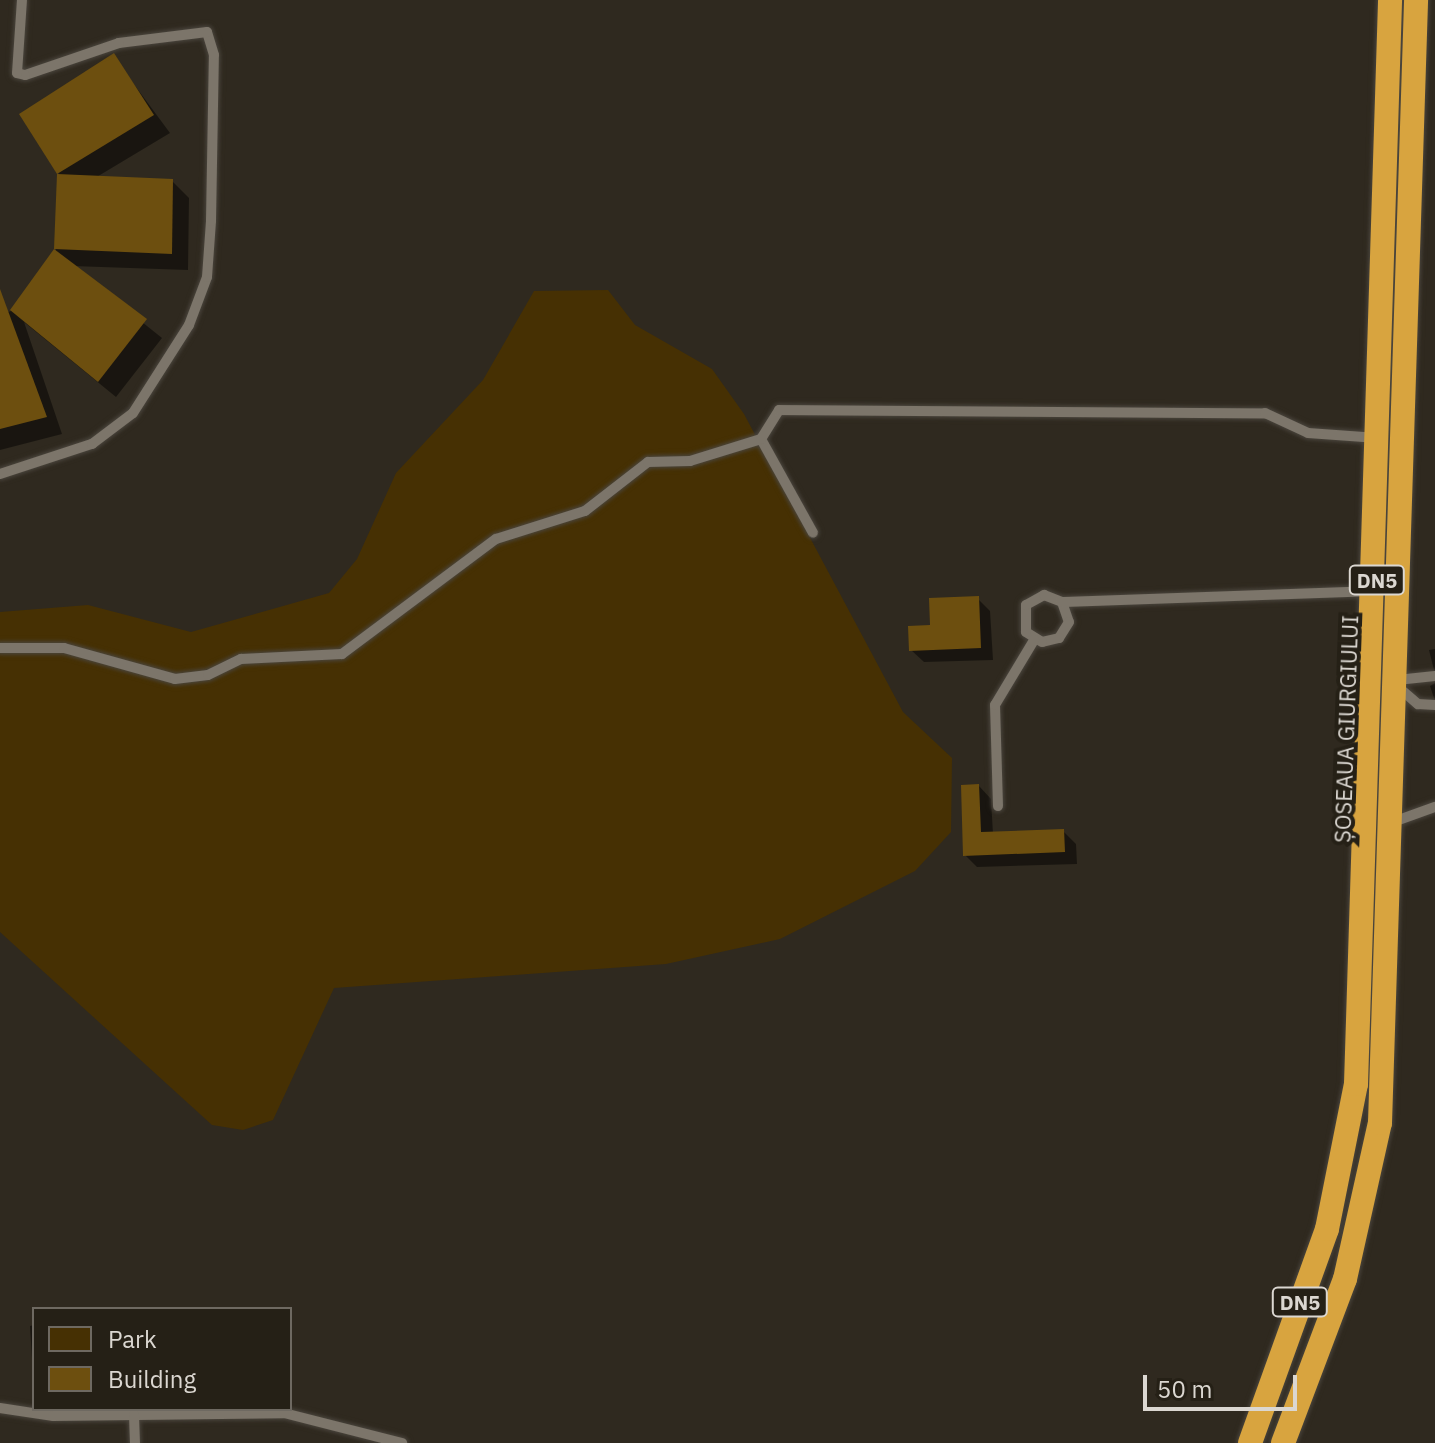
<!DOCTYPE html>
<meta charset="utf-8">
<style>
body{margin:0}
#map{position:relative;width:1435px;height:1443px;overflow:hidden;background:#2f291f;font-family:"IBM Plex Sans",sans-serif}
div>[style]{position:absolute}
.green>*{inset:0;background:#463003}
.shadow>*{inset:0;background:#0007}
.building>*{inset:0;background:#6d4f0f}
.roads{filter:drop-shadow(0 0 2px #4a453d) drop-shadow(0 0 2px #4a453d)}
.lane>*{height:10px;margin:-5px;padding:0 5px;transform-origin:5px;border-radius:5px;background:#7c756a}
.highway>*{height:24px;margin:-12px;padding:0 12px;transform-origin:12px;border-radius:12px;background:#d8a43f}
span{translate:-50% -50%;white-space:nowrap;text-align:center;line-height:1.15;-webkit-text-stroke:8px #252016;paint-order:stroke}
.shield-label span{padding:2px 6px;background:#252016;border:2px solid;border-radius:6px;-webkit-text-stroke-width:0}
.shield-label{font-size:20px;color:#dbd7d1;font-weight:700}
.street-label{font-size:22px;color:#dbd7d1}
.legend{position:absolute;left:32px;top:1307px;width:260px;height:104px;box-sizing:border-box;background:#252016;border:2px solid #6e6961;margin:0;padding:10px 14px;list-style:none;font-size:24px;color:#dbd7d1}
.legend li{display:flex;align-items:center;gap:16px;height:40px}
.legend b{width:40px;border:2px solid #6e6961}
.scale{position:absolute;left:1143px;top:1375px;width:154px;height:36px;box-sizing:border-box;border:4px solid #dbd7d1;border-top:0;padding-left:10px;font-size:24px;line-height:28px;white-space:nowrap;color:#dbd7d1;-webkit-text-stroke:6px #252016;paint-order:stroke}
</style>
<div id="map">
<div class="green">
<div style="clip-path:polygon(608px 290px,635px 325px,712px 369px,744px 414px,903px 712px,952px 758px,951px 832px,915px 871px,780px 939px,666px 964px,334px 988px,273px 1120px,243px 1130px,212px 1125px,0 932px,0 612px,88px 605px,191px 632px,329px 593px,357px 559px,396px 473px,483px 380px,534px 291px)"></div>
</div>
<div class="shadow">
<div style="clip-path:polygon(113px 56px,170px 133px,95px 178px,172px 181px,189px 198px,188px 270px,72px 266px,162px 338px,116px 397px,24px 322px,62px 434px,0 450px,0 315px,11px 311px,56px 250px,59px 174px,22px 115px)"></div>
<div style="clip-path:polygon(978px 599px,990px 611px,993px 660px,924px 662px,911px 650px)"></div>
<div style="clip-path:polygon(1435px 649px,1435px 674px,1429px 650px)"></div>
<div style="clip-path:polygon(1435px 683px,1435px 701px,1430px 686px)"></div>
<div style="clip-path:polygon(979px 786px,991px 799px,993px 834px,1063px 831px,1076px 844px,1077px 864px,977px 867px,965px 855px)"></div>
<div style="clip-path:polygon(34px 1325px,34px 1391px,30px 1326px)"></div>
</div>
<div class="building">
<div style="clip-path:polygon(114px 53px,154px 115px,57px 174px,19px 114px)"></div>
<div style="clip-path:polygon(57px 174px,173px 179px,172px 254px,54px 249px)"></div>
<div style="clip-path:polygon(54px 249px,147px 319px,98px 382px,10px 310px)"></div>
<div style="clip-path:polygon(0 289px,47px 417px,0 429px)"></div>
<div style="clip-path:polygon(979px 596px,981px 648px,909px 651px,908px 626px,930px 625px,929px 598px)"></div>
<div style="clip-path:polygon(979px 784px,981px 832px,1064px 829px,1065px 852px,963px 856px,961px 785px)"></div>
</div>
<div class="roads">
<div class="lane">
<div style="left:761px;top:439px;width:107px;rotate:61deg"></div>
<div style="left:0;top:474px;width:97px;rotate:-18.1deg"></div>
<div style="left:92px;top:444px;width:51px;rotate:-37.1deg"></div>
<div style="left:133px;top:413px;width:104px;rotate:-57.5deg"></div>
<div style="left:189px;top:325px;width:51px;rotate:-69.4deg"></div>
<div style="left:207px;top:277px;width:56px;rotate:-85.9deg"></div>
<div style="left:211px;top:221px;width:166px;rotate:-89deg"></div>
<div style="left:214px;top:55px;width:24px;rotate:-107deg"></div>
<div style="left:207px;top:32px;width:89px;rotate:172.9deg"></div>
<div style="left:119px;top:43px;width:99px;rotate:161.2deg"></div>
<div style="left:25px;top:75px;width:8px;rotate:-166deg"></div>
<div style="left:17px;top:73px;width:73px;rotate:-86.1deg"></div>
<div style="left:1062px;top:602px;width:21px;rotate:71deg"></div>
<div style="left:1069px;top:622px;width:19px;rotate:122deg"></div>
<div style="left:1059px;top:638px;width:17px;rotate:167deg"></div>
<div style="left:1042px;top:642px;width:19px;rotate:-148deg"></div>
<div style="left:1026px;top:632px;width:27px;rotate:-90deg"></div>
<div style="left:1026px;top:605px;width:21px;rotate:-29deg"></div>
<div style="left:1044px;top:595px;width:19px;rotate:21deg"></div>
<div style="left:1062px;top:602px;width:309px;rotate:-2deg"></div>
<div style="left:0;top:648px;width:64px"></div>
<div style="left:64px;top:648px;width:115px;rotate:15.6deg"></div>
<div style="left:175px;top:679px;width:33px;rotate:-7deg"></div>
<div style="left:208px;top:675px;width:37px;rotate:-26deg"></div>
<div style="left:241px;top:659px;width:101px;rotate:-2.8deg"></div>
<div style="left:342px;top:654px;width:192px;rotate:-36.8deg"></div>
<div style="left:496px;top:539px;width:93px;rotate:-17.5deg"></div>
<div style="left:585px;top:511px;width:80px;rotate:-37.9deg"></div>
<div style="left:648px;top:462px;width:42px;rotate:-1.4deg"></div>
<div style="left:690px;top:461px;width:74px;rotate:-17.2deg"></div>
<div style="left:761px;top:439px;width:34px;rotate:-58deg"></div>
<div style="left:779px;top:410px;width:486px;rotate:0.4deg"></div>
<div style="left:1265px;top:413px;width:47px;rotate:24.9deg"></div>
<div style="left:1308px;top:433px;width:70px;rotate:4.1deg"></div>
<div style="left:1397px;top:680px;width:38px;rotate:-6deg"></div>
<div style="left:1397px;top:686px;width:28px;rotate:41deg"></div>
<div style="left:1418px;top:704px;width:17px;rotate:3deg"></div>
<div style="left:998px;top:806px;width:101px;rotate:-91.7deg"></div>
<div style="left:995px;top:705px;width:76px;rotate:-59deg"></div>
<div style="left:1393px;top:822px;width:45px;rotate:-19.7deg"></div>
<div style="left:0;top:1408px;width:54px;rotate:8.6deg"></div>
<div style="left:53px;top:1416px;width:231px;rotate:-0.7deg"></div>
<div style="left:284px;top:1413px;width:122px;rotate:14.3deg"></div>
<div style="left:134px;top:1415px;width:28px;rotate:88deg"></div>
</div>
<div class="highway">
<div style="left:1250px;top:1443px;width:227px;rotate:-70.2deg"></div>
<div style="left:1327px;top:1229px;width:148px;rotate:-78.7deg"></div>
<div style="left:1356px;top:1084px;width:1085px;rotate:-88.2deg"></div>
<div style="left:1283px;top:1443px;width:175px;rotate:-69.3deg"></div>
<div style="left:1345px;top:1279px;width:160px;rotate:-77.4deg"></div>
<div style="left:1380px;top:1123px;width:1124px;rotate:-88.16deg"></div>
</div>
</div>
<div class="shield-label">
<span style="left:1377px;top:580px">DN5</span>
<span style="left:1300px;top:1302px">DN5</span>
</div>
<div class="street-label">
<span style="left:1346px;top:729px;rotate:-88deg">ȘOSEAUA GIURGIULUI</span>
</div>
<ul class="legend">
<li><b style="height:22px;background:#463003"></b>Park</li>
<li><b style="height:22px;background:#6d4f0f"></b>Building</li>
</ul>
<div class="scale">50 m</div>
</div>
